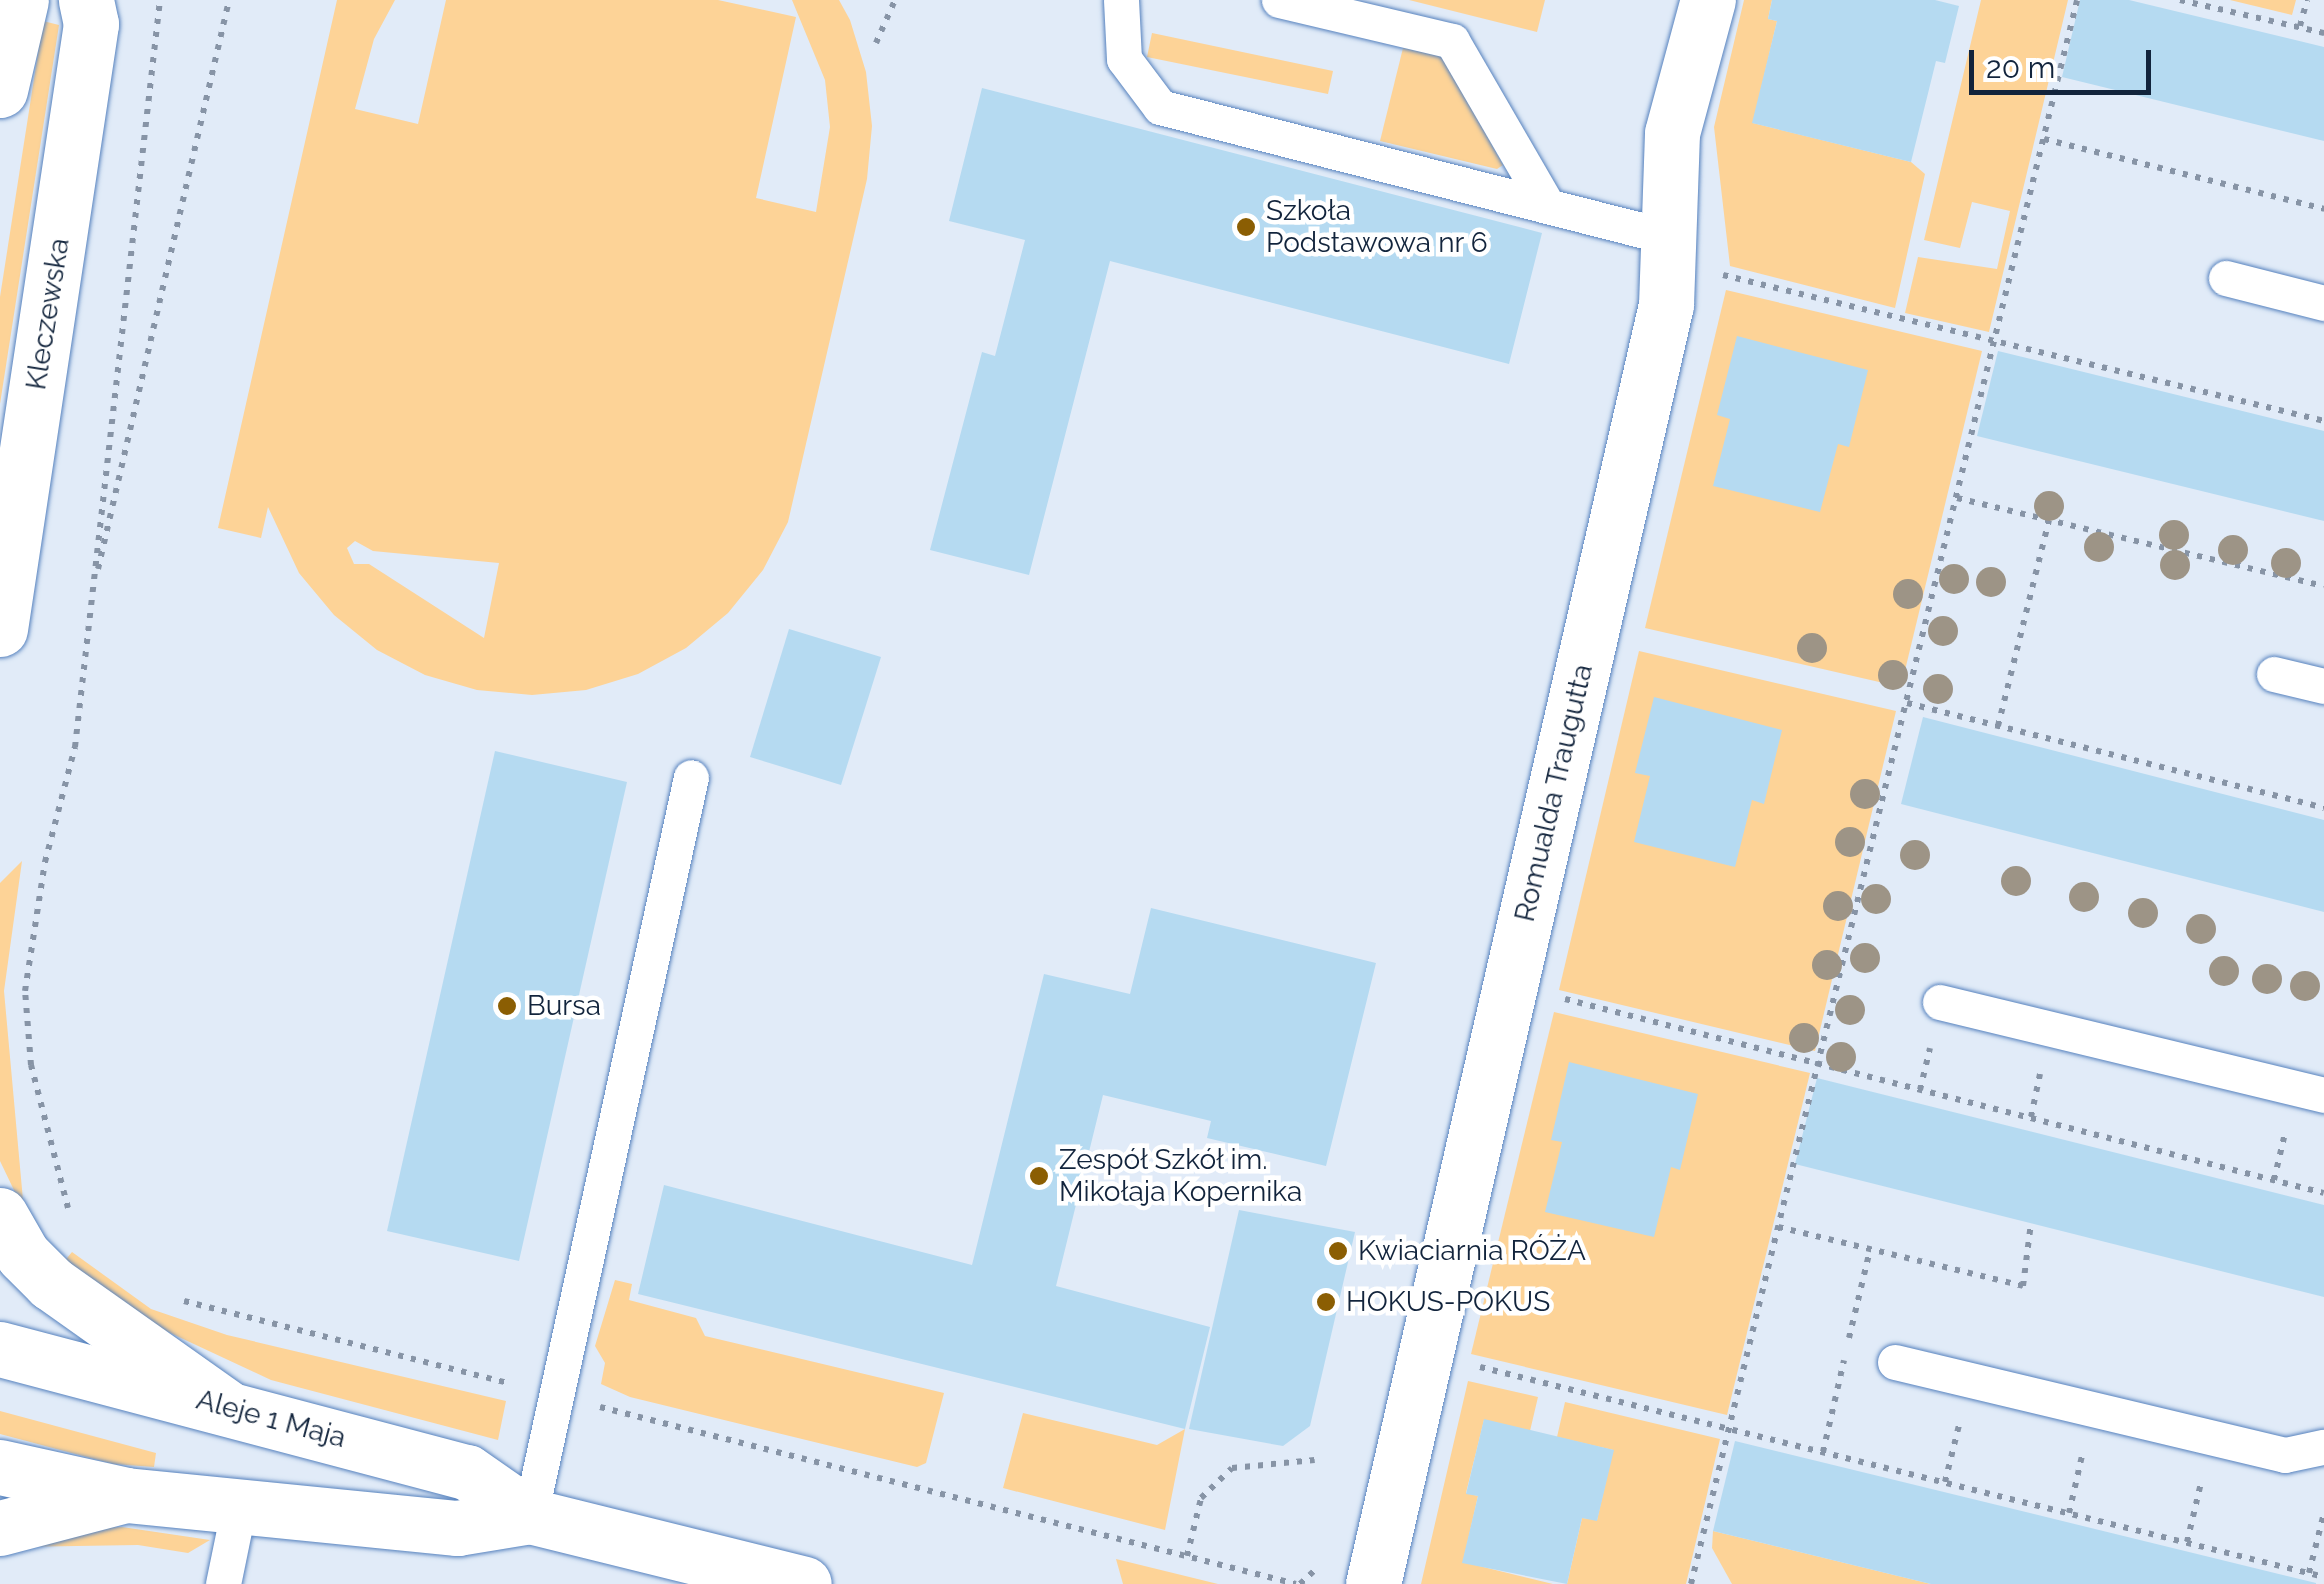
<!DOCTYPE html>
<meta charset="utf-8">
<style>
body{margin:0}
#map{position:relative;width:2324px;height:1584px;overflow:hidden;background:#e1ebf8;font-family:Raleway,sans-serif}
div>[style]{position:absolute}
.green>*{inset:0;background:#fdd397}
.building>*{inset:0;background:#b5daf1}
.path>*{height:6px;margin-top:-3px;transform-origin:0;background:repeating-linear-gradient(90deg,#8794a6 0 5px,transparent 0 13px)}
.roads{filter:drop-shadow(0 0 2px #5682be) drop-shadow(0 0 2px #5682be)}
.service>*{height:35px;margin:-17.5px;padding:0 17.5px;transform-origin:17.5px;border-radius:17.5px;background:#fff}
.minor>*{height:55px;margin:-27.5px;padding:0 27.5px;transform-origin:27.5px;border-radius:27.5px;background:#fff}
.tertiary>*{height:55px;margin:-27.5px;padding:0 27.5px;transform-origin:27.5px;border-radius:27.5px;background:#fff}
.secondary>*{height:55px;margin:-27.5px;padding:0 27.5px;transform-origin:27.5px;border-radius:27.5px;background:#fff}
.trees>*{width:30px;height:30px;margin:-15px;border-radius:50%;background:#9d9486}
.dots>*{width:28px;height:28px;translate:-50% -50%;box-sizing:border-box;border:5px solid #fff;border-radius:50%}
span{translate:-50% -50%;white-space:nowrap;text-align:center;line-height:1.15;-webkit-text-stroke:9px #fff;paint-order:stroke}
.poi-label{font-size:28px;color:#12243c}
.left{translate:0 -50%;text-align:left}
.street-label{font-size:28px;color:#12243c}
.scale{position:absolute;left:1969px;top:50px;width:182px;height:45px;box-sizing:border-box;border:5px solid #12243c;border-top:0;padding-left:12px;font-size:30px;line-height:35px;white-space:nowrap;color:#12243c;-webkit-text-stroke:8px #fff;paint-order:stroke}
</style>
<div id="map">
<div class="green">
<div style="clip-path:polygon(evenodd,337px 0,395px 0,374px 39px,355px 109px,418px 124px,446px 0,718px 0,796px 17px,756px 198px,816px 212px,830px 127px,825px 80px,792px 0,839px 0,850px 20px,866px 72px,872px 126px,867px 179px,788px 522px,763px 570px,728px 613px,686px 648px,638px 674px,586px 690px,532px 695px,477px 690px,425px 675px,377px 650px,334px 615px,299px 573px,268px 507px,261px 538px,218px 528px,337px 0,355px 541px,373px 551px,499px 563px,484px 638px,369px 564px,354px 564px,347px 548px,355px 541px)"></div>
<div style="clip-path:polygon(1409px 0,1545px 0,1537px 32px)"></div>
<div style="clip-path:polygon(1744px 0,1772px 0,1768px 19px,1777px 21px,1753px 123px,1911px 162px,1925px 174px,1895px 308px,1730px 266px,1714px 127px)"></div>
<div style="clip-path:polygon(1981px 0,2068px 0,1989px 332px,1905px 313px,1918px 257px,1997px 269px,2010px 211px,1972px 202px,1960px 248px,1924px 240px)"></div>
<div style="clip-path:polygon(2230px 0,2296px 0,2292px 15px)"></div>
<div style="clip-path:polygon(43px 21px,59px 25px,0 404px,0 297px)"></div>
<div style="clip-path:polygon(1152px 33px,1333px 71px,1328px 94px,1147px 57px)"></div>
<div style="clip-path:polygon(1403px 48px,1442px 56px,1503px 165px,1497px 169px,1380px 141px)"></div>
<div style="clip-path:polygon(1726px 290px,1982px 351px,1901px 687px,1645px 628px)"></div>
<div style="clip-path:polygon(1639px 651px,1896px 711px,1815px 1051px,1559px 990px)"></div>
<div style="clip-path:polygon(22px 861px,4px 991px,24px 1211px,0 1161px,0 883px)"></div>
<div style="clip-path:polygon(1554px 1012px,1810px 1073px,1727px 1415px,1471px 1354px)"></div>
<div style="clip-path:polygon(72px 1252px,151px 1309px,227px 1335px,506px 1401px,498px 1440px,271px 1380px,136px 1317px,62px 1264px)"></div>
<div style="clip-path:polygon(615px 1280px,632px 1284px,629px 1300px,696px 1318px,705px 1336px,944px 1393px,926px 1463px,917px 1467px,630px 1397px,601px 1384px,605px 1363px,595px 1346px)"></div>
<div style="clip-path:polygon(1468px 1381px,1538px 1397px,1530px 1431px,1484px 1420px,1466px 1493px,1478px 1496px,1463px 1562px,1553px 1584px,1421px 1584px)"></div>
<div style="clip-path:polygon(1565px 1402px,1720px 1439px,1686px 1584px,1567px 1584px,1582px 1518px,1597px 1520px,1613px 1450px,1557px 1437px)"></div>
<div style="clip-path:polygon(0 1411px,156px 1453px,154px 1467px,113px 1464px,0 1434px)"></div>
<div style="clip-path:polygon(1023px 1413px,1157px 1445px,1185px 1429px,1165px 1530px,1003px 1488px)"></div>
<div style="clip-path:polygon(122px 1527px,210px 1540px,188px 1553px,138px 1545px,15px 1547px,66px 1529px)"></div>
<div style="clip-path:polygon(1713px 1531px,1931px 1584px,1732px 1584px,1712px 1548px)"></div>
<div style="clip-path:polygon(1116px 1559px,1218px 1584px,1123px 1584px)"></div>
</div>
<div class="building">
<div style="clip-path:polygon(1772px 0,1935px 0,1959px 6px,1945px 63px,1936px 61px,1911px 162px,1752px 123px,1777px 21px,1768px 19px)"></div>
<div style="clip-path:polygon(2080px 0,2129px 0,2324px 47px,2324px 141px,2062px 77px)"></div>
<div style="clip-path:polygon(982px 88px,1542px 233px,1509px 364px,1110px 261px,1029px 575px,930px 550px,982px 352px,995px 356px,1025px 240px,949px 221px)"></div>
<div style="clip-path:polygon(1737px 336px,1868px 370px,1849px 447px,1838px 444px,1820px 512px,1713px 486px,1730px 419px,1717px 415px)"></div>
<div style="clip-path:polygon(1998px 351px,2324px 431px,2324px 521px,1977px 436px)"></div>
<div style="clip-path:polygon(789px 629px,881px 657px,841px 785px,750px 757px)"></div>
<div style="clip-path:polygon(1654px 697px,1782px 730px,1764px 804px,1752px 800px,1735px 867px,1634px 842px,1650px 776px,1635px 773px)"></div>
<div style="clip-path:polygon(1923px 717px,2324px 820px,2324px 912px,1901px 804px)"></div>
<div style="clip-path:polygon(495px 751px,627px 782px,519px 1261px,387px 1231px)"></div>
<div style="clip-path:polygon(1151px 908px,1376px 963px,1326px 1166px,1207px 1138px,1211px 1121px,1103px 1095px,1056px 1286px,1210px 1327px,1185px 1429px,638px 1294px,664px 1185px,972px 1265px,1044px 974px,1130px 994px)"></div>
<div style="clip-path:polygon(1569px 1062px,1698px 1094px,1680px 1170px,1671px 1167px,1654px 1237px,1545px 1212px,1562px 1142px,1551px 1140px)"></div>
<div style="clip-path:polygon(1817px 1078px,2324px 1205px,2324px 1297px,1795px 1164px)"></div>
<div style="clip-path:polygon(1239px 1210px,1355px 1232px,1310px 1426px,1283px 1446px,1189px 1429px)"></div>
<div style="clip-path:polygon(1484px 1419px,1614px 1450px,1597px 1521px,1582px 1518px,1567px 1584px,1462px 1563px,1478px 1496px,1466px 1494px)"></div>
<div style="clip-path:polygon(1735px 1441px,2316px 1583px,2316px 1584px,1931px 1584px,1713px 1531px)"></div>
</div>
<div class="path">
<div style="left:2180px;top:0;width:148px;rotate:12.9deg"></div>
<div style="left:2300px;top:26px;width:27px;rotate:-75deg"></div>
<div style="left:876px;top:43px;width:47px;rotate:-66.2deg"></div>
<div style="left:2044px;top:139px;width:289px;rotate:14deg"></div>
<div style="left:1723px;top:275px;width:618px;rotate:13.65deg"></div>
<div style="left:1957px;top:498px;width:377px;rotate:13.5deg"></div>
<div style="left:98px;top:569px;width:584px;rotate:-77.03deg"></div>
<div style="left:1907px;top:703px;width:430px;rotate:14.1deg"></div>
<div style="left:1998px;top:726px;width:212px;rotate:-76.1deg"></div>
<div style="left:1565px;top:999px;width:783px;rotate:14.34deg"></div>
<div style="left:1920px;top:1090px;width:43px;rotate:-76.6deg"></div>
<div style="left:2031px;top:1117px;width:44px;rotate:-78.2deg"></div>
<div style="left:2274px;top:1180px;width:48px;rotate:-76.8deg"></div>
<div style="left:68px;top:1208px;width:148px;rotate:-104.5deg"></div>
<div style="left:31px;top:1065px;width:74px;rotate:-94.6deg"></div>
<div style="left:25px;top:991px;width:131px;rotate:-81.2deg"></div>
<div style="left:45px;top:862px;width:119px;rotate:-75.4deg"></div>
<div style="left:75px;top:747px;width:752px;rotate:-83.51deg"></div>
<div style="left:1778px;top:1227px;width:252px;rotate:13.5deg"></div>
<div style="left:2023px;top:1286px;width:64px;rotate:-82.8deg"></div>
<div style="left:184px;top:1301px;width:337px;rotate:14.2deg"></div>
<div style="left:1849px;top:1338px;width:90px;rotate:-76.6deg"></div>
<div style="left:1480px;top:1367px;width:870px;rotate:13.97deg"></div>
<div style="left:600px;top:1407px;width:718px;rotate:14.27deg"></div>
<div style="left:1823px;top:1452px;width:94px;rotate:-77.1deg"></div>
<div style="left:1945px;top:1482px;width:59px;rotate:-76.2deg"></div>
<div style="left:2069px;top:1513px;width:58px;rotate:-77.2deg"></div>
<div style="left:2187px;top:1542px;width:61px;rotate:-76.7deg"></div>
<div style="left:1187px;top:1556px;width:60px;rotate:-76.4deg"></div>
<div style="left:1201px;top:1498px;width:43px;rotate:-44.1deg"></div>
<div style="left:1232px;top:1468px;width:83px;rotate:-5.5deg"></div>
<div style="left:2309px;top:1573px;width:62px;rotate:-76deg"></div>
<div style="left:1300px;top:1584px;width:21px;rotate:-43deg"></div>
<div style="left:1691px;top:1584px;width:1630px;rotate:-76.3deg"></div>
</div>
<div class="roads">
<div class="service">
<div style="left:1121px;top:0;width:59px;rotate:87.1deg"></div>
<div style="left:1124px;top:59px;width:60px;rotate:53.1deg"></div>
<div style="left:1160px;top:107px;width:524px;rotate:14.35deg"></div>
<div style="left:1279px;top:0;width:178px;rotate:13.3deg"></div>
<div style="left:1452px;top:41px;width:190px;rotate:59.9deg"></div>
<div style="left:2226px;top:278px;width:101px;rotate:14.3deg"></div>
<div style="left:2274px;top:674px;width:51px;rotate:13.5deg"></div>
<div style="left:1940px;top:1002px;width:395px;rotate:13.6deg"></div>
<div style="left:1895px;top:1362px;width:401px;rotate:13.4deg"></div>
<div style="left:2285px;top:1455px;width:40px;rotate:-12deg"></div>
<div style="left:530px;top:1516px;width:756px;rotate:-77.71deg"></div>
<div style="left:223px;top:1584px;width:80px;rotate:-78.4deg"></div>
</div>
<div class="minor">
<div style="left:1373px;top:1584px;width:1312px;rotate:-77.1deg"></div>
<div style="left:1666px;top:305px;width:172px;rotate:-88deg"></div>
<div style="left:1672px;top:133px;width:138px;rotate:-74.9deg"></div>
</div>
<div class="tertiary">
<div style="left:0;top:1349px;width:483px;rotate:14.8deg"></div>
<div style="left:467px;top:1472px;width:77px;rotate:34.9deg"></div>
<div style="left:530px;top:1516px;width:282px;rotate:13.9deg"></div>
<div style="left:0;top:1467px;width:129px;rotate:12.5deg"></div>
<div style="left:126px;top:1495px;width:333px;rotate:5.7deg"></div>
<div style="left:457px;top:1528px;width:74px;rotate:-9.3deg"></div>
</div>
<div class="secondary">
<div style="left:0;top:90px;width:92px;rotate:-76.9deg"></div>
<div style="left:0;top:629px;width:612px;rotate:-81.45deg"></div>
<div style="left:91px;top:24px;width:25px;rotate:-102deg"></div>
<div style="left:0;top:1215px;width:46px;rotate:60.1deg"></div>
<div style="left:23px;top:1255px;width:40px;rotate:45deg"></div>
<div style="left:51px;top:1283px;width:213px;rotate:35.3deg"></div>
<div style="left:0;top:1528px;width:130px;rotate:-14.7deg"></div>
</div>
</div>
<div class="trees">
<div style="left:2049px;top:506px"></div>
<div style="left:2174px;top:535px"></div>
<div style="left:2099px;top:547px"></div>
<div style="left:2233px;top:550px"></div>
<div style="left:2286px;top:563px"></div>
<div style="left:2175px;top:565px"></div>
<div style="left:1954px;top:579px"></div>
<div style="left:1991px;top:582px"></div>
<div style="left:1908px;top:594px"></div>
<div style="left:1943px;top:631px"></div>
<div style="left:1812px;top:648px"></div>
<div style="left:1893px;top:675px"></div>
<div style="left:1938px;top:689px"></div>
<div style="left:1865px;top:794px"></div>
<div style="left:1850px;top:842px"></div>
<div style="left:1915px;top:855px"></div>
<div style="left:2016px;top:881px"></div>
<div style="left:2084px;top:897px"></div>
<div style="left:1876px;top:899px"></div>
<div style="left:1838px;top:906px"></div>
<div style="left:2143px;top:913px"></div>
<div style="left:2201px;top:929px"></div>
<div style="left:1865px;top:958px"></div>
<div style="left:1827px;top:965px"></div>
<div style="left:2224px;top:971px"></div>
<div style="left:2267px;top:979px"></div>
<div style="left:2305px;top:986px"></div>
<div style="left:1850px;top:1010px"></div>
<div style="left:1804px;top:1038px"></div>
<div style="left:1841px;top:1057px"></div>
</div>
<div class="dots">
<div style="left:1246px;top:227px;background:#8b5e03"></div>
<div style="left:507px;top:1006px;background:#8b5e03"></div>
<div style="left:1039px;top:1176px;background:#8b5e03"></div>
<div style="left:1338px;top:1251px;background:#8b5e03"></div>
<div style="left:1326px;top:1302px;background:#8b5e03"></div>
</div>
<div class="poi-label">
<span class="left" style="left:1266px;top:227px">Szkoła<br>Podstawowa nr 6</span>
<span class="left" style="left:527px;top:1006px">Bursa</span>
<span class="left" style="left:1059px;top:1176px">Zespół Szkół im.<br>Mikołaja Kopernika</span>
<span class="left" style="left:1358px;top:1251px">Kwiaciarnia RÓŻA</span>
<span class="left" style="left:1346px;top:1302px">HOKUS-POKUS</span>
</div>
<div class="street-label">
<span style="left:48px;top:314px;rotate:-81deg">Kleczewska</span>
<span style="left:1554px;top:793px;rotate:-77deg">Romualda Traugutta</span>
<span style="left:271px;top:1419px;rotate:15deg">Aleje 1 Maja</span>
</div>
<div class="scale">20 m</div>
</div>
